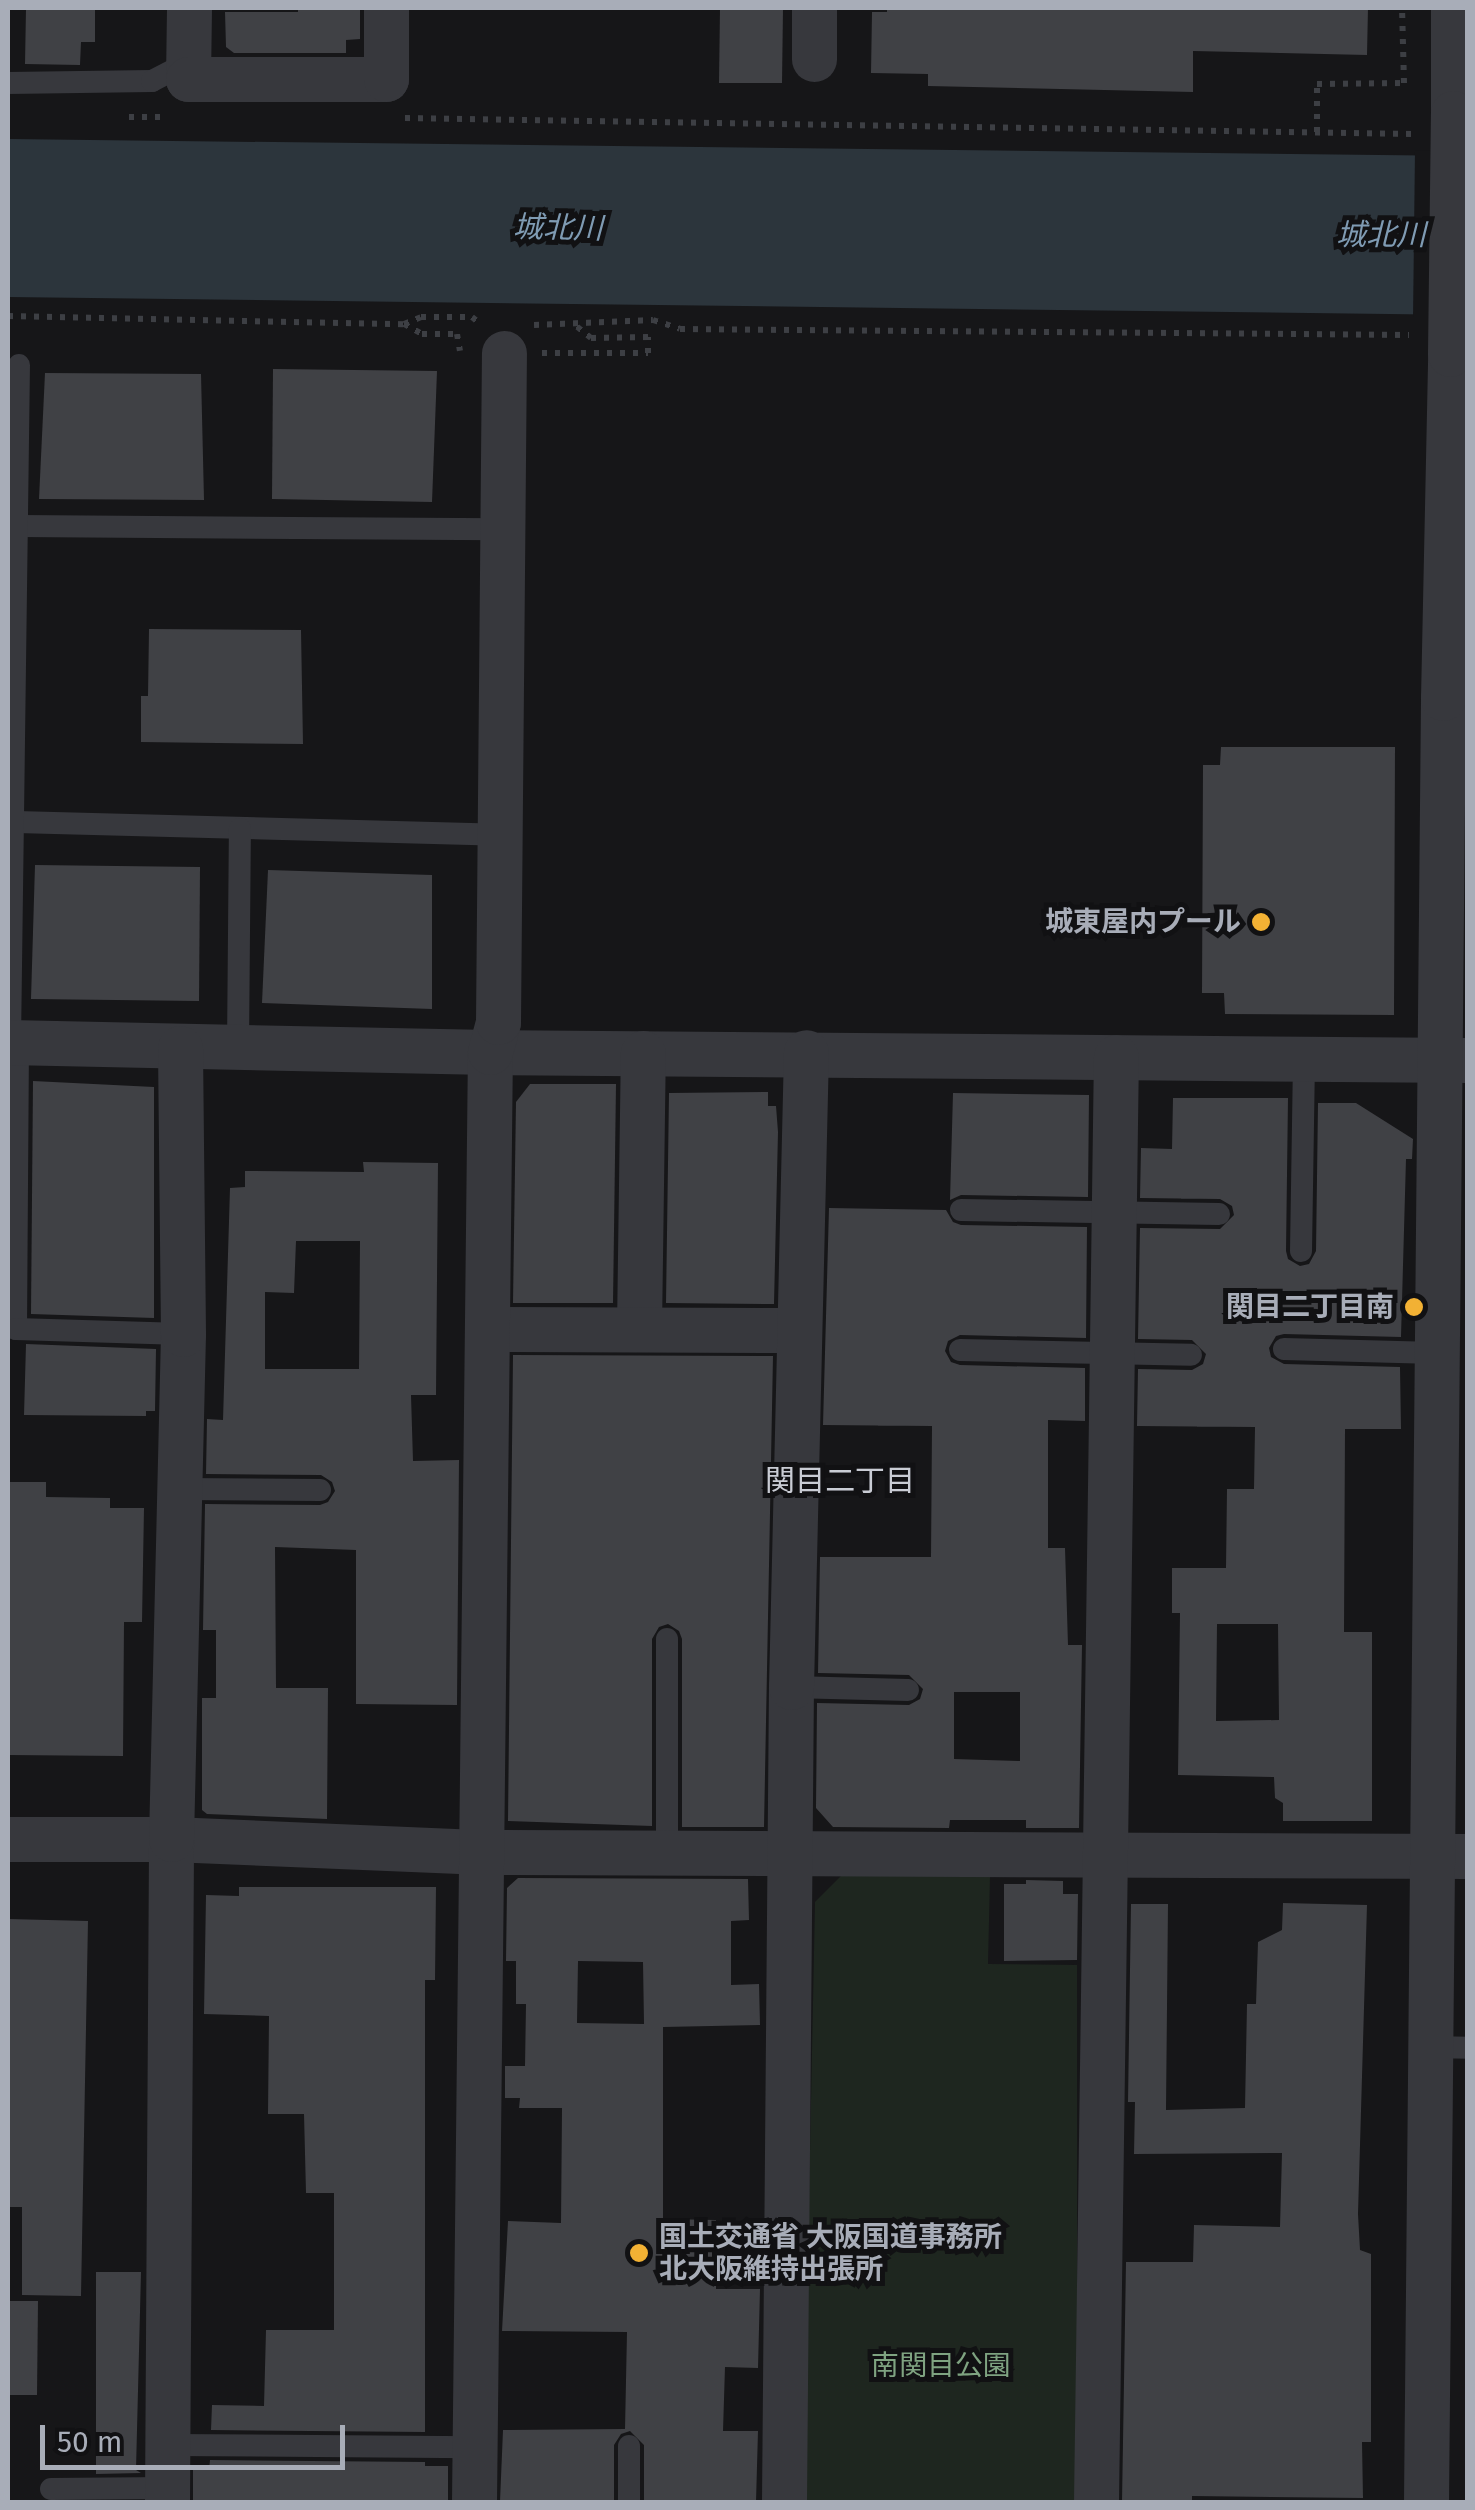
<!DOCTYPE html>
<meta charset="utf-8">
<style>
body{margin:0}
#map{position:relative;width:1475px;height:2510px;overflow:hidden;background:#161618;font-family:"Fira Sans","Noto Sans JP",sans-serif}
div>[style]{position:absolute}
.green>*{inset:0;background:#1e261f}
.water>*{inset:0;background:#2c353c}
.pier>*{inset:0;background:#161618}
.building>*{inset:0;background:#404145}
.path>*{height:6px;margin-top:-3px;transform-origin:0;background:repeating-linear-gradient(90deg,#3d3f44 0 5px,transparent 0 13px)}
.service>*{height:22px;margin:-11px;padding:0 11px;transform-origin:11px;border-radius:11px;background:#37383d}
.minor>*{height:45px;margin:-22.5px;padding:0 22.5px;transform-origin:22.5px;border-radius:22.5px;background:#37383d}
.minor-bridge>*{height:45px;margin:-22.5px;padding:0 22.5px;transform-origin:22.5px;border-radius:22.5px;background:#37383d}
.dots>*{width:28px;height:28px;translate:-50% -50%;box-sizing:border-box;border:5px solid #111113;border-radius:50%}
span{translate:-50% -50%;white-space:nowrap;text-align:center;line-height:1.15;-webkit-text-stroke:10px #111113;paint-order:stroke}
.poi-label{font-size:28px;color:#a8adb8;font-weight:700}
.right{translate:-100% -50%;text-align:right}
.left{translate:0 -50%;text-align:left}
.park-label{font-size:28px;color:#7fa381}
.water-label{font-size:30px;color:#7f9bb3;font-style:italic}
.neighbourhood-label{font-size:30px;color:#c9ccd4}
.frame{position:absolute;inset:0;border:10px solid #a8adb8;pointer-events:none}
.scale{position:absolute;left:40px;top:2425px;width:305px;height:45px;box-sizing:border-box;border:5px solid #a8adb8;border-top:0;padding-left:12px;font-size:30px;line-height:35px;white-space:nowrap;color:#a8adb8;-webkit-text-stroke:8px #111113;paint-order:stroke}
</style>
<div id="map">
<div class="green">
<div style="clip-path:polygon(845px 1872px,990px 1877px,988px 1964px,1077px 1965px,1077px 2502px,803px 2502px,815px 1902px)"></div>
</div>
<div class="water">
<div style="clip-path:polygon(8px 139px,1467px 156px,1467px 315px,8px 297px)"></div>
</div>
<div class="pier">
<div style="clip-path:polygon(1415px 150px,1468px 151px,1468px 320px,1413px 320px)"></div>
</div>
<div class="building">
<div style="clip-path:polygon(26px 8px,95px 8px,95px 42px,81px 42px,80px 65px,25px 64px)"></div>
<div style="clip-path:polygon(298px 8px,360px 8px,360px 39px,346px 40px,346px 53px,234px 53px,226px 47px,225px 12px,298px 12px)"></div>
<div style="clip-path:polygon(720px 8px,783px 8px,782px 83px,719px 83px)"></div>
<div style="clip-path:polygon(887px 8px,1368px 8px,1367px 55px,1193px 51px,1193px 92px,928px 86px,928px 74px,871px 73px,872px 12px,887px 12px)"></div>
<div style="clip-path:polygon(273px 369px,437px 371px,432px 502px,272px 499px)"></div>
<div style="clip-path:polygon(45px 373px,201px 374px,204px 500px,39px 499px)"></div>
<div style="clip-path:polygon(149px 629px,301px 630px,303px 744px,141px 742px,141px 696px,148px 696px)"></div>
<div style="clip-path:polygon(1221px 747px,1395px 747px,1394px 1015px,1225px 1014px,1224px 993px,1202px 993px,1203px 765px,1220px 765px)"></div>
<div style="clip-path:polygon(35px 865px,200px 867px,199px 1001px,31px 999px)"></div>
<div style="clip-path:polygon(268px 870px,432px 875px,432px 1009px,262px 1003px)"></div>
<div style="clip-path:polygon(33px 1081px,154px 1087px,154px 1318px,31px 1314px)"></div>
<div style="clip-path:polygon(530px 1084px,616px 1084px,613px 1303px,513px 1303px,516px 1102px)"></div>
<div style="clip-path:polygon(768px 1092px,768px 1106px,776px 1106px,778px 1132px,774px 1304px,666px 1303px,669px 1093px)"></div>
<div style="clip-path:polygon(953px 1093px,1089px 1095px,1088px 1197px,961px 1195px,950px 1200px)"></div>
<div style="clip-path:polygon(evenodd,1173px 1098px,1288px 1098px,1286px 1251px,1288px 1259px,1300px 1266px,1309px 1264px,1316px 1251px,1318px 1103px,1356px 1103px,1413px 1139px,1412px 1159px,1406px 1159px,1401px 1337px,1284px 1334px,1276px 1336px,1269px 1348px,1271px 1357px,1284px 1364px,1400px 1367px,1401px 1429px,1345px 1429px,1344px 1632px,1372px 1632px,1372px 1821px,1283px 1821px,1283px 1803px,1275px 1798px,1274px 1777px,1178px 1775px,1180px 1613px,1172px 1613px,1172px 1568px,1226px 1568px,1227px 1489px,1254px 1489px,1255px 1427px,1137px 1426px,1138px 1369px,1192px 1370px,1203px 1364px,1206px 1354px,1192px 1340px,1138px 1339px,1140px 1228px,1220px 1229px,1234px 1215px,1232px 1206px,1220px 1199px,1140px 1198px,1141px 1148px,1172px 1149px,1173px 1098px,1217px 1624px,1278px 1624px,1279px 1720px,1216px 1721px,1217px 1624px)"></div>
<div style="clip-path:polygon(evenodd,363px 1162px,438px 1163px,436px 1395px,411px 1395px,413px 1461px,459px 1460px,457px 1705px,356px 1704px,356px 1550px,275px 1547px,276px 1688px,328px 1688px,327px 1819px,207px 1814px,202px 1810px,202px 1698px,216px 1698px,216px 1630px,203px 1630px,205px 1504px,320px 1505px,328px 1502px,335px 1491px,332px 1482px,321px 1475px,206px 1474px,207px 1419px,223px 1420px,230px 1188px,245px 1187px,245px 1171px,364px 1172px,363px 1162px,296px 1241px,360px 1241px,359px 1369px,265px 1369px,265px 1292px,294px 1293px,296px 1241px)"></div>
<div style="clip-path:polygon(evenodd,829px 1208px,946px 1210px,953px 1222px,961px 1225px,1087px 1227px,1086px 1338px,960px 1335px,948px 1341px,945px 1351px,951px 1362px,960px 1365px,1085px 1368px,1085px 1421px,1048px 1420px,1048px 1548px,1065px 1548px,1068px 1645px,1082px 1645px,1079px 1828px,1026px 1828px,1026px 1820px,950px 1820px,949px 1828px,833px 1827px,816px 1808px,817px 1703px,909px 1705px,920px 1699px,923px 1689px,909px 1675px,818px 1673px,820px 1557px,931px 1557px,932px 1426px,823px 1425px,829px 1208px,954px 1692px,1020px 1692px,1020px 1761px,954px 1759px,954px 1692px)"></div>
<div style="clip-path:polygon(26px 1344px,156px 1349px,155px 1411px,146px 1411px,146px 1416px,24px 1415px)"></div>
<div style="clip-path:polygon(513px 1355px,773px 1356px,764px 1827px,682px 1827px,682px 1639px,679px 1631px,668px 1624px,659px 1627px,652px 1639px,652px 1826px,508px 1821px)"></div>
<div style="clip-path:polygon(8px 1482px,46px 1482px,46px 1497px,110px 1498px,110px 1508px,144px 1508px,142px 1622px,124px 1622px,123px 1756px,8px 1755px)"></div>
<div style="clip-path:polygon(evenodd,518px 1878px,748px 1879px,749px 1920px,731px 1921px,731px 1985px,759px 1984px,760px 2025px,663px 2027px,663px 2219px,716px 2220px,716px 2289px,760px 2289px,758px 2368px,725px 2367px,723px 2431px,758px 2431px,756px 2502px,644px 2502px,644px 2445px,630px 2431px,621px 2434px,614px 2445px,614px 2502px,500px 2501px,503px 2430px,625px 2429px,627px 2332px,502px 2331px,508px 2221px,561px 2223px,562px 2108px,519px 2108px,520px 2098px,505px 2098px,505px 2066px,525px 2066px,526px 2004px,516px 2004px,516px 1961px,506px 1961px,507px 1888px,518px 1878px,578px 1961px,643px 1962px,644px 2024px,577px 2023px,578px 1961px)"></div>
<div style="clip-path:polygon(1026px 1880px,1063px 1881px,1063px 1894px,1078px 1894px,1077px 1960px,1004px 1961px,1004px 1884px,1026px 1884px)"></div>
<div style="clip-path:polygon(239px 1887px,436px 1887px,435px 1980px,425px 1980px,425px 2432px,211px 2430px,212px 2405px,264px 2406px,266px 2330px,334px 2330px,334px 2193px,306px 2193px,304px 2114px,268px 2114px,269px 2016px,204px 2014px,206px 1895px,239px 1896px)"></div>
<div style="clip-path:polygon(1283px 1903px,1367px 1905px,1358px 2214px,1360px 2250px,1371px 2254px,1371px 2442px,1362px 2442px,1363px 2498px,1192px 2496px,1192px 2502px,1122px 2502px,1126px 2262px,1193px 2262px,1194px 2225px,1280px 2227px,1282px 2153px,1134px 2154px,1135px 2102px,1128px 2102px,1131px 1904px,1168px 1904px,1166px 2110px,1245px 2108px,1247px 2004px,1256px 2004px,1258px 1942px,1282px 1930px)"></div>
<div style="clip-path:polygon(8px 1919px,88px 1921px,81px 2296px,22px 2295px,22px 2207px,8px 2207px)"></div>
<div style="clip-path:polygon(96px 2272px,141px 2272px,136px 2470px,141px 2473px,96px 2474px)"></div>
<div style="clip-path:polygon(8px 2301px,38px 2301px,37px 2395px,8px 2395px)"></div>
<div style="clip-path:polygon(210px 2460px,425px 2462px,425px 2466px,448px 2466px,448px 2502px,193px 2502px,193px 2470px,209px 2470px)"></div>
</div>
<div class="path">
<div style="left:129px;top:117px;width:37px"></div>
<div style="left:405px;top:118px;width:1008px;rotate:0.91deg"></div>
<div style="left:1317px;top:132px;width:48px;rotate:-90deg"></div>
<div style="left:1317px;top:84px;width:87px;rotate:-0.7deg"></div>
<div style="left:1404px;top:83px;width:75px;rotate:-91.5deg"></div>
<div style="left:8px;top:316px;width:396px;rotate:1.2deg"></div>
<div style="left:404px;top:324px;width:18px;rotate:-22deg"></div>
<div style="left:421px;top:317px;width:51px"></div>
<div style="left:472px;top:317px;width:8px;rotate:40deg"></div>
<div style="left:404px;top:324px;width:21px;rotate:29deg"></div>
<div style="left:422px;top:334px;width:35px"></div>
<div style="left:457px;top:334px;width:17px;rotate:80deg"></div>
<div style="left:534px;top:325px;width:119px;rotate:-2.4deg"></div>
<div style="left:653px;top:320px;width:28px;rotate:18deg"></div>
<div style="left:680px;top:329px;width:729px;rotate:0.47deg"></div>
<div style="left:542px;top:353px;width:106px"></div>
<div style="left:648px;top:353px;width:16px;rotate:-90deg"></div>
<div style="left:648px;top:337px;width:57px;rotate:179deg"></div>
<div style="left:591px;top:338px;width:19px;rotate:-141deg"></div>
</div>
<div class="service">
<div style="left:8px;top:83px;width:144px;rotate:-0.8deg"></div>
<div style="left:152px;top:81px;width:42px;rotate:-27.2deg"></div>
<div style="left:19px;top:526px;width:482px;rotate:0.4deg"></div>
<div style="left:16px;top:822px;width:483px;rotate:1.5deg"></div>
<div style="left:10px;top:1042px;width:677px;rotate:-89.24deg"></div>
<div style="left:18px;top:1043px;width:286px;rotate:90.4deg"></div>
<div style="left:16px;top:1329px;width:167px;rotate:1.7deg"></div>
<div style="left:238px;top:1047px;width:218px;rotate:-89.5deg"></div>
<div style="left:961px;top:1210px;width:258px;rotate:0.9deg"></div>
<div style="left:1301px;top:1251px;width:193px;rotate:-89.1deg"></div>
<div style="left:1284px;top:1349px;width:152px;rotate:1.5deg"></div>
<div style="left:960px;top:1350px;width:231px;rotate:1.2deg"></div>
<div style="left:179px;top:1489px;width:141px;rotate:0.4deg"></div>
<div style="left:667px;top:1639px;width:214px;rotate:90deg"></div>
<div style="left:791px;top:1687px;width:117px;rotate:1.5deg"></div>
<div style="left:1429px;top:2047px;width:39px;rotate:1deg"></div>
<div style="left:169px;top:2445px;width:306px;rotate:0.4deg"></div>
<div style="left:51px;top:2489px;width:116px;rotate:-0.5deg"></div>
<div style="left:629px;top:2502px;width:56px;rotate:-90deg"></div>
</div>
<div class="minor">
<div style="left:189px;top:8px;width:71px;rotate:90.8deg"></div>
<div style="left:188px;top:79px;width:198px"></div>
<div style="left:386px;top:79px;width:71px;rotate:-90deg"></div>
<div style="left:814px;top:8px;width:51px;rotate:90deg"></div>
<div style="left:1453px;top:113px;width:105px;rotate:-90deg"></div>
<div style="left:8px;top:1042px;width:482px;rotate:1.2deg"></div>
<div style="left:490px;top:1052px;width:978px;rotate:0.47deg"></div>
<div style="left:639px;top:1328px;width:275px;rotate:-89.2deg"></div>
<div style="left:487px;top:1329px;width:309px;rotate:0.2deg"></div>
<div style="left:8px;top:1839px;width:163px"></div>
<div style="left:171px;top:1839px;width:313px;rotate:2.4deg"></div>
<div style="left:484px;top:1852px;width:984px;rotate:0.23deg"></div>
<div style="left:167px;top:2502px;width:663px;rotate:-89.65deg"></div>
<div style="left:171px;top:1839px;width:505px;rotate:-88.64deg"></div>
<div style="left:183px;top:1334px;width:286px;rotate:-90.6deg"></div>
<div style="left:474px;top:2502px;width:1450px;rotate:-89.37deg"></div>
<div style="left:490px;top:1052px;width:31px;rotate:-75deg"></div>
<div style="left:498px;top:1022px;width:669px;rotate:-89.49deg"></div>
<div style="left:784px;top:2502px;width:815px;rotate:-89.51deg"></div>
<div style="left:791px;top:1687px;width:635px;rotate:-88.65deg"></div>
<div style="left:1096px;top:2502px;width:1445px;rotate:-89.21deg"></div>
<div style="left:1426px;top:2502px;width:1804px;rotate:-89.46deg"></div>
<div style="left:1443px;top:698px;width:344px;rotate:-88.8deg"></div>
</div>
<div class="minor-bridge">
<div style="left:1450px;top:354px;width:241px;rotate:-89.3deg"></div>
</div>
<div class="dots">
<div style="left:1261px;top:922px;background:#f2b134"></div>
<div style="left:1414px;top:1307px;background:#f2b134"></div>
<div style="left:639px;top:2253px;background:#f2b134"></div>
</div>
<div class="poi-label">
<span class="right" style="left:1241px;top:922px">城東屋内プール</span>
<span class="right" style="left:1394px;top:1307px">関目二丁目南</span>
<span class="left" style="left:659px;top:2253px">国土交通省 大阪国道事務所<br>北大阪維持出張所</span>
</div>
<div class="park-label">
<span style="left:941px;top:2366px">南関目公園</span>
</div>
<div class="water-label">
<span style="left:558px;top:228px;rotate:1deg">城北川</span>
<span style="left:1381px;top:235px">城北川</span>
</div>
<div class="neighbourhood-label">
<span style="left:840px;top:1481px">関目二丁目</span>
</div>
<div class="frame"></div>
<div class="scale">50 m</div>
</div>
